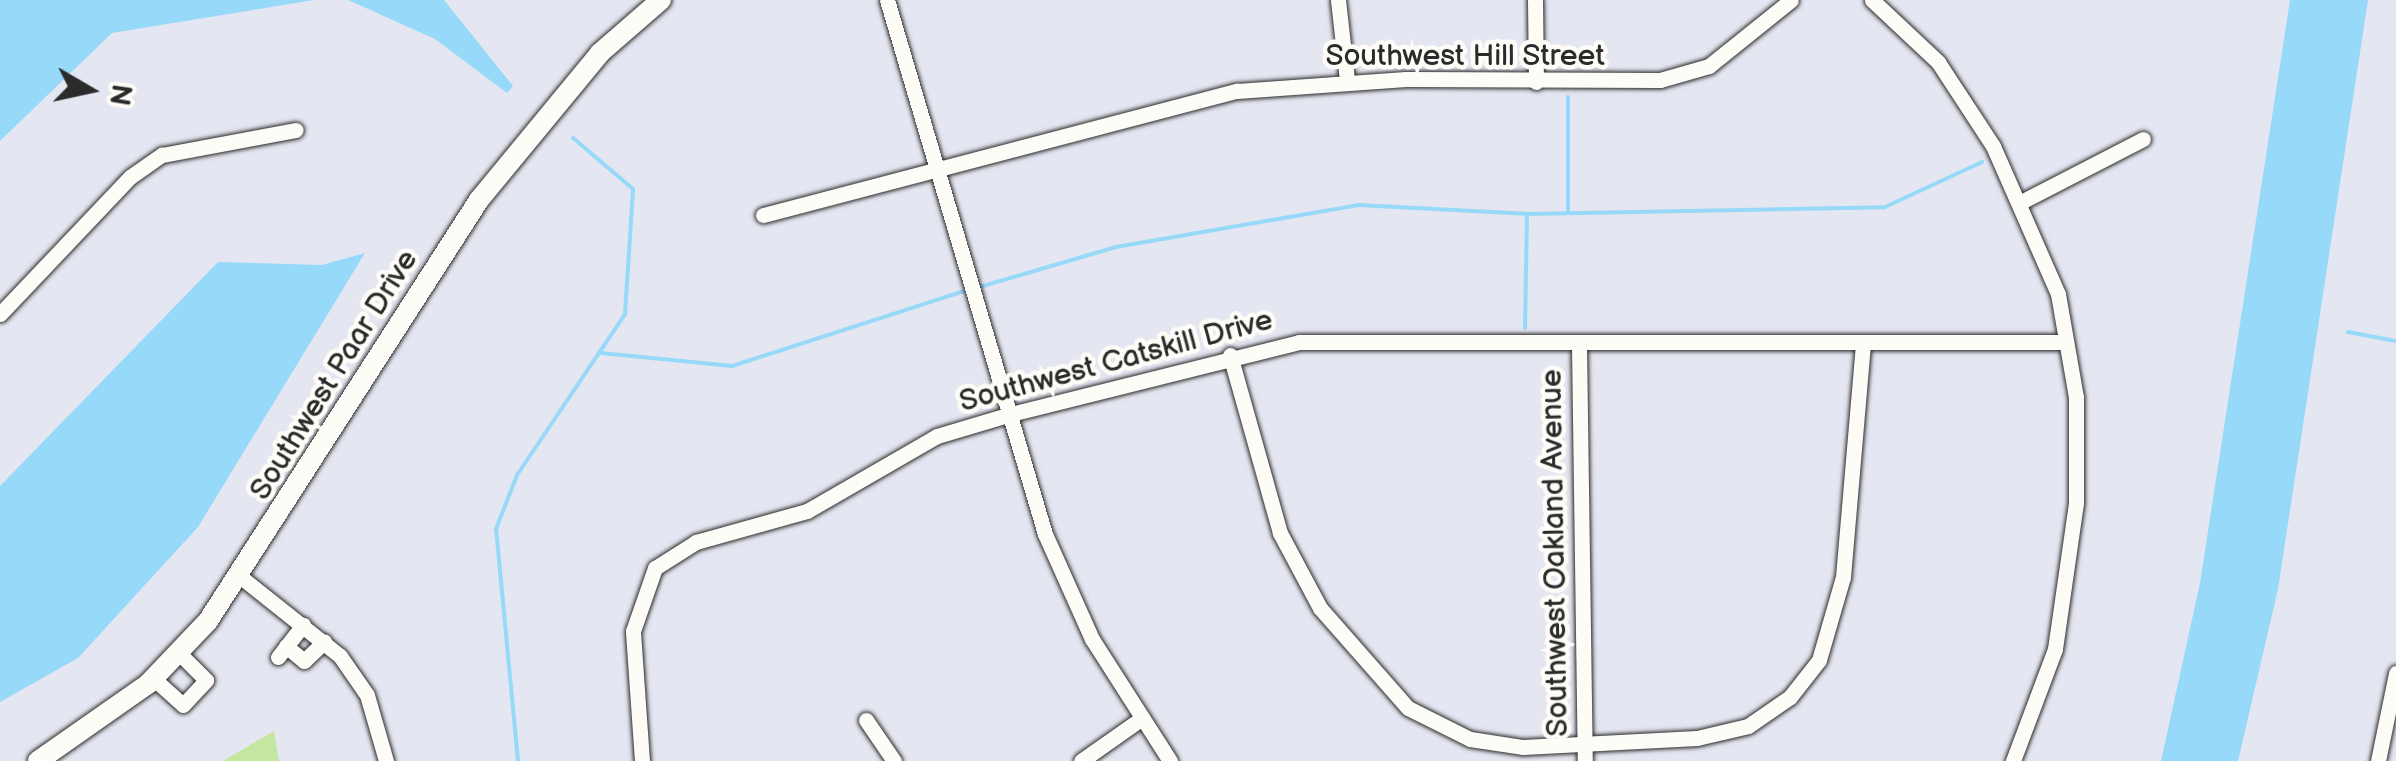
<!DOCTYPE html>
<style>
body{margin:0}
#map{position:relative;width:2396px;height:761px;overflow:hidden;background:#e4e6f1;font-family:"Balsamiq Sans",sans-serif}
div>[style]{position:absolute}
.green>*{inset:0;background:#c3e7a1}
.water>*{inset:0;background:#97d9f9}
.stream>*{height:4px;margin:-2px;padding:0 2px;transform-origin:2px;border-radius:2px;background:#97d9f9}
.roads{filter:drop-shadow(0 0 2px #2b2b2b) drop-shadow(0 0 2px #2b2b2b)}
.street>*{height:15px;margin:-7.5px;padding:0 7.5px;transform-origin:7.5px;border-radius:7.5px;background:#fdfcf7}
.secondary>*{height:20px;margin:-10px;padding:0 10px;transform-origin:10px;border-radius:10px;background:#fdfcf7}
span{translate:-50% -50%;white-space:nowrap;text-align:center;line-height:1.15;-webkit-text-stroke:9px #fdfcf7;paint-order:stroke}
.street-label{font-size:30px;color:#2b2b2b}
.north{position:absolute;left:40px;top:40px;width:100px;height:100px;-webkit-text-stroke:8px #fdfcf7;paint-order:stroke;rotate:99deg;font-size:28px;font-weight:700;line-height:40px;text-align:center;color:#2b2b2b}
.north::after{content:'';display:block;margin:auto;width:35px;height:45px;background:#2b2b2b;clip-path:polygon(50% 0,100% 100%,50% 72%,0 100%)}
</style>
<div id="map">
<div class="green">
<div style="clip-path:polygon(274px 731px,279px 761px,223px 761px)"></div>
</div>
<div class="water">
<div style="clip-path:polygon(0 0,314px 0,112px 33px,0 141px)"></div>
<div style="clip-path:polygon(348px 0,444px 0,513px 86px,507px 93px,435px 39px)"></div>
<div style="clip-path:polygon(2290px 0,2368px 0,2278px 589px,2238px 761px,2161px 761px,2200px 583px)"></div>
<div style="clip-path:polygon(365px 253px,198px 527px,78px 658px,0 702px,0 486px,218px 262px,322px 265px)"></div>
</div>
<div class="stream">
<div style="left:1568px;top:212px;width:115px;rotate:-90deg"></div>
<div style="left:976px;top:288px;width:146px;rotate:-16.3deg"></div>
<div style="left:1116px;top:247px;width:246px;rotate:-9.8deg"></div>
<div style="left:1358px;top:205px;width:169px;rotate:3deg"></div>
<div style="left:1527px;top:214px;width:358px;rotate:-1.1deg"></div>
<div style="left:1885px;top:207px;width:107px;rotate:-24.9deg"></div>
<div style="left:1525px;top:328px;width:114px;rotate:-89deg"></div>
<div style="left:2348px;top:332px;width:49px;rotate:10.6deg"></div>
<div style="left:601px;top:353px;width:132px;rotate:5.7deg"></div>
<div style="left:732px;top:366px;width:247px;rotate:-17.9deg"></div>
<div style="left:518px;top:761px;width:233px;rotate:-95.4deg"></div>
<div style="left:496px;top:529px;width:58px;rotate:-68.7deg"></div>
<div style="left:517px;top:475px;width:194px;rotate:-56.1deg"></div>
<div style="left:625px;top:314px;width:125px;rotate:-86.3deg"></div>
<div style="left:633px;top:189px;width:79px;rotate:-139.6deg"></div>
</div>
<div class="roads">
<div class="street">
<div style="left:887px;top:0;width:557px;rotate:73.52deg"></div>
<div style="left:1045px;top:534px;width:115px;rotate:65.9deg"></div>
<div style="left:1092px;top:639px;width:145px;rotate:57.4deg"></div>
<div style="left:1338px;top:0;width:81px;rotate:83.6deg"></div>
<div style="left:1535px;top:0;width:82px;rotate:89.3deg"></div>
<div style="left:1872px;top:0;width:91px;rotate:43.2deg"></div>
<div style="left:1938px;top:62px;width:100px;rotate:56.8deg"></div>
<div style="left:1993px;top:146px;width:162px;rotate:66.3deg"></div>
<div style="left:2058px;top:294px;width:105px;rotate:80.1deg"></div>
<div style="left:2076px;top:397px;width:106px;rotate:90deg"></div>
<div style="left:2076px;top:503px;width:148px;rotate:98.2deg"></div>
<div style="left:2055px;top:649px;width:120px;rotate:110.6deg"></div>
<div style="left:2023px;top:201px;width:135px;rotate:-27.3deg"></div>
<div style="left:763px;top:215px;width:490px;rotate:-14.7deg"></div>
<div style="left:1237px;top:91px;width:169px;rotate:-4.1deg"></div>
<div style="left:1406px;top:79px;width:254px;rotate:0.2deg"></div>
<div style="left:1660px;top:80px;width:51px;rotate:-15.9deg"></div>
<div style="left:1709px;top:66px;width:105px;rotate:-38.8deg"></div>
<div style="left:0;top:314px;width:189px;rotate:-46.5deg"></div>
<div style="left:130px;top:177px;width:39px;rotate:-35deg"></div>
<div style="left:162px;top:155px;width:136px;rotate:-10.6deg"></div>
<div style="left:1579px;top:345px;width:416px;rotate:89.2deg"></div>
<div style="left:1230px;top:355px;width:185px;rotate:74.3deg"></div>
<div style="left:1280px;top:533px;width:85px;rotate:61.9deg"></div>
<div style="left:1320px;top:608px;width:133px;rotate:48.7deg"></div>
<div style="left:1408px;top:708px;width:69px;rotate:26.6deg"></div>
<div style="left:1470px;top:739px;width:54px;rotate:8.6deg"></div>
<div style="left:1523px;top:747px;width:174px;rotate:-3deg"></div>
<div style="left:1697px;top:738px;width:52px;rotate:-13.2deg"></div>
<div style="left:1748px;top:726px;width:51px;rotate:-34.6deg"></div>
<div style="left:1790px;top:697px;width:47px;rotate:-51.9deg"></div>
<div style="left:1819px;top:660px;width:86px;rotate:-73.9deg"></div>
<div style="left:1843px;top:577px;width:232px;rotate:-85.1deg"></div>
<div style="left:242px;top:578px;width:125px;rotate:38.5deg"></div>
<div style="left:340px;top:656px;width:47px;rotate:55.3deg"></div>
<div style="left:367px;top:695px;width:69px;rotate:73.9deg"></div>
<div style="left:286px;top:646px;width:23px;rotate:40deg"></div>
<div style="left:304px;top:661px;width:28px;rotate:-44deg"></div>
<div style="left:278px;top:657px;width:41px;rotate:-52deg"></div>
<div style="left:153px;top:678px;width:40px;rotate:42deg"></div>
<div style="left:183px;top:705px;width:34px;rotate:-47deg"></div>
<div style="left:206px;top:680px;width:40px;rotate:-135deg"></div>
<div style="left:866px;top:720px;width:50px;rotate:55.7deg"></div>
<div style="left:642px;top:761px;width:130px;rotate:-94deg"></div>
<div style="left:633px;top:631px;width:67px;rotate:-70.8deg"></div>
<div style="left:655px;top:568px;width:49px;rotate:-32.4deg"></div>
<div style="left:696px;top:542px;width:115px;rotate:-15.6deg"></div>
<div style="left:807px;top:511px;width:150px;rotate:-30deg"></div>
<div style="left:937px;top:436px;width:77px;rotate:-16.6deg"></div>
<div style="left:1011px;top:414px;width:297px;rotate:-14deg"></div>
<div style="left:1299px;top:342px;width:765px"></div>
<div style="left:1081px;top:761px;width:75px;rotate:-35.2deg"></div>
<div style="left:2378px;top:761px;width:90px;rotate:-78.4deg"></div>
</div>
<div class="secondary">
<div style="left:38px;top:761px;width:134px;rotate:-35deg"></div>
<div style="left:148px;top:684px;width:87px;rotate:-46.4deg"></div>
<div style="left:208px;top:621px;width:501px;rotate:-57.23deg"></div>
<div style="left:479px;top:200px;width:190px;rotate:-50.5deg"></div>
<div style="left:600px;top:53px;width:81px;rotate:-41deg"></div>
</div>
</div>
<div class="street-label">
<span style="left:1465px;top:56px">Southwest Hill Street</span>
<span style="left:1116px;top:361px;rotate:-15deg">Southwest Catskill Drive</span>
<span style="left:334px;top:375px;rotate:-58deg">Southwest Paar Drive</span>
<span style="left:1555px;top:553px;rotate:-91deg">Southwest Oakland Avenue</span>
</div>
<div class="north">N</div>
</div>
